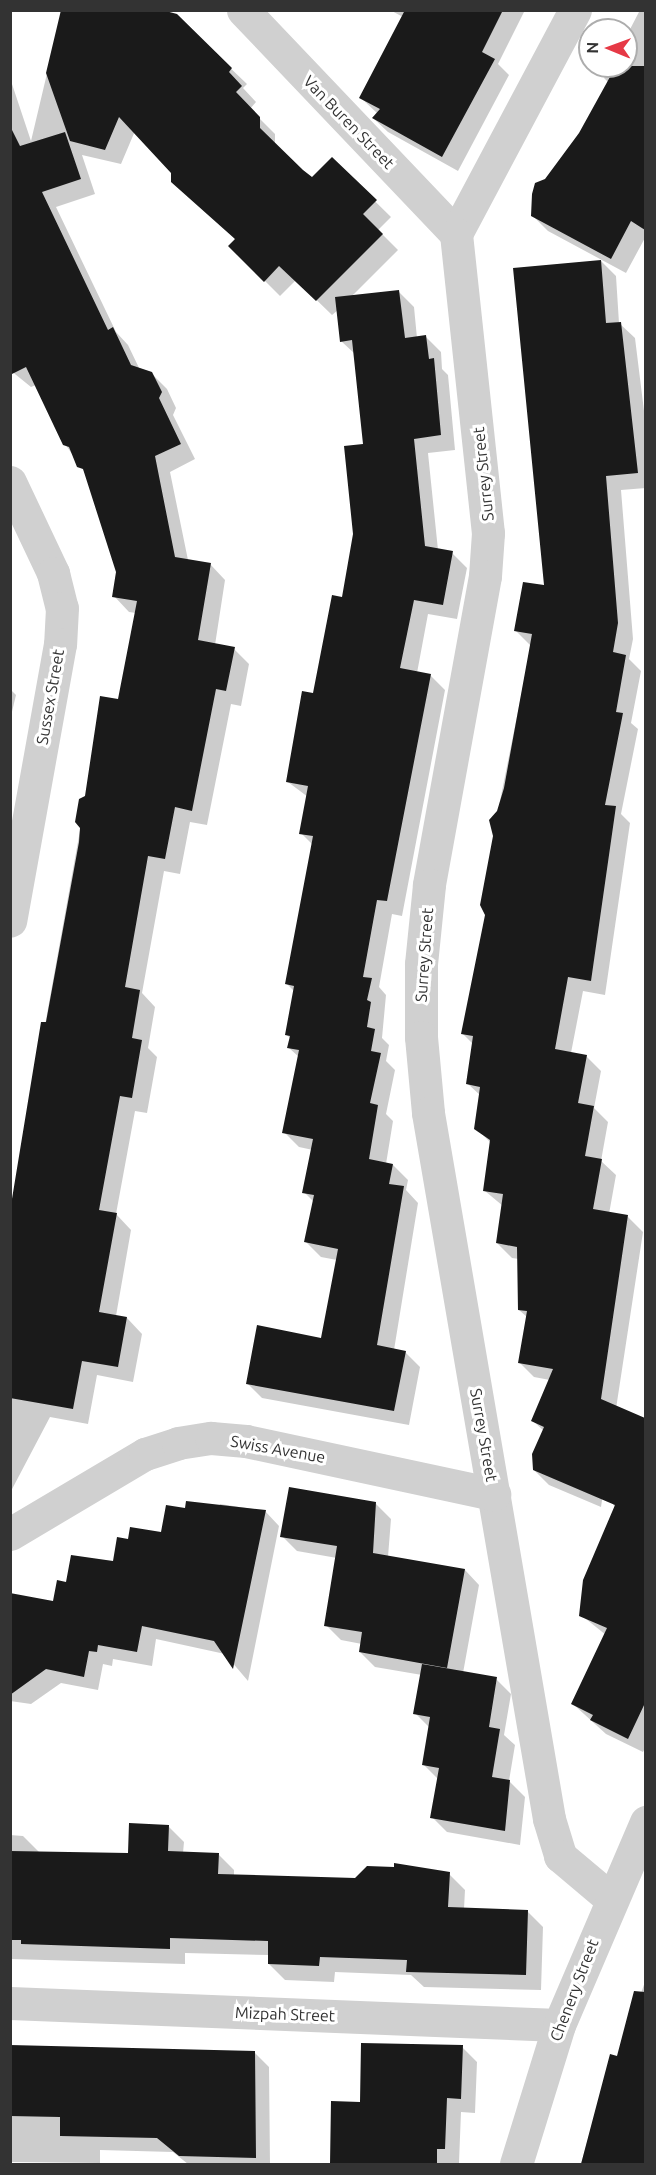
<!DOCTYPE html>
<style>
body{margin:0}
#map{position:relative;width:656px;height:2175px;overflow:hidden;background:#fff;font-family:Ubuntu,sans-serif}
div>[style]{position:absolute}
.shadow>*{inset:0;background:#0003}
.building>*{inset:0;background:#1a1a1a}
.street>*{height:33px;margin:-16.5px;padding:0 16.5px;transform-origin:16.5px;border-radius:16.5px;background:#d0d0d0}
span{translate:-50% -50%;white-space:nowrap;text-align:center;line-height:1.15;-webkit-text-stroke:6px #fff;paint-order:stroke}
.street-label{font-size:16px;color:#333}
.frame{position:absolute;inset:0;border:12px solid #333;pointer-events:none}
.north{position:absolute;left:578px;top:18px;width:60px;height:60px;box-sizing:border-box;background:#fff;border:2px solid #adadad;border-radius:50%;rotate:271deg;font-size:16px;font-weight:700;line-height:24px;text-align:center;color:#333}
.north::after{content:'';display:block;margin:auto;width:21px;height:27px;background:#e63946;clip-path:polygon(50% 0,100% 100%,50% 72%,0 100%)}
</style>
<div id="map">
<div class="shadow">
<div style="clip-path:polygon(62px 10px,176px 16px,247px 84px,243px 88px,256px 102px,250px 109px,275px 134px,275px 144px,312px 179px,332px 159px,391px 217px,378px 230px,398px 250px,351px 297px,399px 292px,414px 307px,417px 338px,426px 337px,441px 352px,442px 369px,448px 375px,455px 450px,428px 453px,438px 550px,452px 553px,467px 568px,457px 619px,428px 614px,417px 673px,430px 675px,445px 690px,402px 916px,392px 914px,379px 987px,386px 995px,382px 1038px,389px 1045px,386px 1061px,395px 1070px,386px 1114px,393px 1121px,386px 1164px,393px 1165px,408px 1180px,406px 1190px,418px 1203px,394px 1350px,405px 1352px,420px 1367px,409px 1425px,262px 1398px,247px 1383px,322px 1339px,337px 1260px,321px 1257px,306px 1242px,314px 1202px,304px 1192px,313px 1150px,299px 1147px,284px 1132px,299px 1057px,289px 1048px,291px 1039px,286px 1034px,295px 992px,287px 984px,313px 845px,301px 833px,308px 797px,288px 782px,343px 599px,355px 534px,364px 446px,355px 354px,341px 341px,338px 310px,332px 315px,296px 280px,280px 296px,230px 246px,236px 240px,135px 131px,121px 164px,82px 155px,95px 194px,56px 207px,116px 332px,128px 345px,140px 370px,151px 373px,167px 389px,176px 408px,173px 415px,195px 459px,170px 472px,188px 560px,210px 564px,225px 580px,215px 645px,234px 649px,249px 664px,241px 706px,231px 704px,207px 825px,190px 822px,180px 874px,164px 871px,142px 993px,155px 1007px,148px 1048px,157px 1057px,147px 1113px,135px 1111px,116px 1214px,131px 1230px,116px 1316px,127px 1318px,142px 1334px,133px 1382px,97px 1375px,88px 1424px,50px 1417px,10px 1493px,10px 1220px,86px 797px,119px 701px,136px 613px,129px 612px,114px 596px,118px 572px,87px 475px,65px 444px,36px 385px,31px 387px,10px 370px,10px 78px,31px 141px)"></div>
<div style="clip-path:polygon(390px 10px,525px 10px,498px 64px,509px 75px,458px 171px,388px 132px,373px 118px,378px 114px,361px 98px,403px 17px)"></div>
<div style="clip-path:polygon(640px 10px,646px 10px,646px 236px,626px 273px,548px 231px,533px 216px,546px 180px,581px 134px,609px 83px,604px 78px,611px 66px,626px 66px,626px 37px)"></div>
<div style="clip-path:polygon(601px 261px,616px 276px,619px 323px,635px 338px,646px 427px,646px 488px,621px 490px,633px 639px,629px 659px,641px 671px,631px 723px,638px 729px,621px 814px,630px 823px,605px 995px,583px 991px,571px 1053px,586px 1056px,601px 1071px,594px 1108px,608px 1122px,601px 1161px,616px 1175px,609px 1214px,628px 1217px,643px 1232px,601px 1507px,549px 1485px,534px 1470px,544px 1431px,533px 1421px,550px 1380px,534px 1377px,519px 1362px,527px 1317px,519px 1310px,519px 1259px,512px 1258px,497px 1243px,503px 1206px,485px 1191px,491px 1143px,476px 1128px,481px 1096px,468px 1084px,473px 1044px,462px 1033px,487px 915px,498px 811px,531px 646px,515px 630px,546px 587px)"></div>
<div style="clip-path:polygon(10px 689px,16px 695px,10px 720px)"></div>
<div style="clip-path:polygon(646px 1425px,646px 1746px,643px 1752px,606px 1734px,573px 1704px,606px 1635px,581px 1615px,615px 1507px,612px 1503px)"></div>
<div style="clip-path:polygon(220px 1504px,265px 1511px,279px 1526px,248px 1681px,225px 1654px,156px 1639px,152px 1666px,113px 1659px,112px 1666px,103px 1664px,98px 1690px,61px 1683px,31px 1704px,10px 1701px,10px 1597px,55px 1603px,67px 1584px,114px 1563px,129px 1540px,163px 1534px,186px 1510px,219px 1508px)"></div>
<div style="clip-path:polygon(376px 1504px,391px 1519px,388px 1557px,465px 1570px,479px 1585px,463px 1673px,496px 1679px,511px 1694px,504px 1735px,515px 1745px,509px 1781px,525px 1797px,520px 1845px,447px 1832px,432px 1817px,438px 1779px,423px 1764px,430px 1728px,415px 1713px,422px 1675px,375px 1667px,360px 1652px,362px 1644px,341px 1640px,326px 1625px,337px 1558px,297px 1551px,282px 1536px)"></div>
<div style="clip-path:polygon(168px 1826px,184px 1842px,183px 1853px,218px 1854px,234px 1870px,234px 1876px,356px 1880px,449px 1874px,465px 1890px,464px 1909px,527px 1911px,543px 1927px,541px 1990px,424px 1987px,411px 1975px,335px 1972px,334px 1982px,285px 1980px,269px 1964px,269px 1955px,185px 1953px,185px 1964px,10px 1959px,10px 1835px,23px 1836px,39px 1852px,129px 1854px)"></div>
<div style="clip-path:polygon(646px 1979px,646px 2164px,581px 2164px,611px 2056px,618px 2058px)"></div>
<div style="clip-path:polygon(10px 2047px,255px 2053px,269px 2067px,270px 2164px,188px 2164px,173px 2152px,100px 2150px,100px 2163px,10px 2162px)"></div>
<div style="clip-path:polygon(462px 2047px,477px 2062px,475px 2113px,461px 2112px,459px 2163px,331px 2164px,333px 2103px,361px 2103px)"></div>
</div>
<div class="building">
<div style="clip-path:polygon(61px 10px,162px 10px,177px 14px,232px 68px,229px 72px,242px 86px,236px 92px,260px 117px,260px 128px,303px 170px,312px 177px,332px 157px,377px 200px,363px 214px,383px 234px,316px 301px,279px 266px,264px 282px,228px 246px,235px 239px,171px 182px,171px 173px,119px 117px,105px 150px,70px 141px,46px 73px)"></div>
<div style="clip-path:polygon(405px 10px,503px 10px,482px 52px,495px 59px,442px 157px,372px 118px,380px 109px,359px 98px)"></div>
<div style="clip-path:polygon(616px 66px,645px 66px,645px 230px,631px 221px,611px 259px,531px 216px,532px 194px,535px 183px,545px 179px,579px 133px)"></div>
<div style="clip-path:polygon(10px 126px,20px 146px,65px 132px,81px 179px,42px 192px,108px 330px,113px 327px,131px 365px,152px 372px,162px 392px,159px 398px,181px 444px,155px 456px,175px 557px,211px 563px,198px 640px,235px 647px,226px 691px,216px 689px,192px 811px,175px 807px,165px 859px,148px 856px,125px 987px,140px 990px,132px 1038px,142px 1040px,132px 1098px,120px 1096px,99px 1210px,117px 1213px,99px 1312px,127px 1317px,118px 1367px,82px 1361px,73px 1409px,10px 1398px,10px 1211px,41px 1022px,46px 1022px,79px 842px,80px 828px,75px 822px,79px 799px,85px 796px,100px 696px,118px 699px,137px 601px,112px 597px,116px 572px,83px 469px,77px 467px,69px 447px,63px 445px,26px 367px,10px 375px)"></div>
<div style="clip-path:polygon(601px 260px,606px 323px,621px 322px,638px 473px,606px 476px,618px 623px,613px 652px,626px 655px,616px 712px,623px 713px,605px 805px,616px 806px,591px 981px,568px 977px,555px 1049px,587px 1055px,578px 1103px,594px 1106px,585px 1156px,602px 1159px,593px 1209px,628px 1215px,601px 1399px,645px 1418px,645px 1703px,628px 1739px,590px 1720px,593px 1715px,571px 1704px,607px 1628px,579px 1616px,583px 1580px,615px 1505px,533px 1470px,532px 1454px,544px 1427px,531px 1421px,553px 1369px,518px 1363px,527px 1311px,518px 1310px,517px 1247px,496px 1243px,503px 1194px,483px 1191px,490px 1140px,474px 1129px,480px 1087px,466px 1084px,473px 1036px,461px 1034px,485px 915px,480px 905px,493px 836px,489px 820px,497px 811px,504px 788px,532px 634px,514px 631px,523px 582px,544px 585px,513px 268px)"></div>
<div style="clip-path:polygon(399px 290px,405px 338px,426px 335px,429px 359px,434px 358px,441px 435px,414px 439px,425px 546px,453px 551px,443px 605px,414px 600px,400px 668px,431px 674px,387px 901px,377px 900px,363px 977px,372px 978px,367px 1000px,371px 1002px,367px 1027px,375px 1029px,371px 1051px,381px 1053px,370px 1103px,378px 1105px,369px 1159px,393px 1164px,389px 1184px,404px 1186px,377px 1345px,406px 1351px,394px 1411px,246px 1384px,257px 1325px,321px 1338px,338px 1249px,304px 1242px,314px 1195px,302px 1193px,313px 1139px,282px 1133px,299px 1050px,287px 1048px,290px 1036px,285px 1035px,294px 986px,285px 984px,313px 836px,299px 834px,308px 786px,286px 782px,302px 691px,313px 693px,332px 595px,342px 597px,353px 534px,344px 446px,363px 444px,352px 340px,340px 342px,335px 297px)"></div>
<div style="clip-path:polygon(289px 1487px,376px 1502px,373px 1553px,465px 1569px,447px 1668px,359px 1652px,362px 1632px,324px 1626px,337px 1546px,280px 1537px)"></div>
<div style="clip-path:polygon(186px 1501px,266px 1510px,233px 1669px,214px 1641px,142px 1626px,137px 1652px,98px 1645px,97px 1652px,89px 1651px,84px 1677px,46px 1669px,10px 1695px,10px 1593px,53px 1601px,57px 1580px,66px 1582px,71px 1555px,113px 1561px,117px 1537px,128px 1539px,130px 1527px,161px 1532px,166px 1505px,185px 1508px)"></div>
<div style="clip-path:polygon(422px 1664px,497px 1677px,489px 1727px,500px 1729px,492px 1777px,510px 1780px,505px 1831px,430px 1818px,439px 1768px,422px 1765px,430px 1717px,413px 1714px)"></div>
<div style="clip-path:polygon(129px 1823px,169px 1825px,168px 1851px,219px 1853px,218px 1874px,355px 1878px,367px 1866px,394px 1867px,394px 1863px,450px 1872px,448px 1907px,528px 1910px,526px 1975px,406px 1972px,407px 1960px,320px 1957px,319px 1966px,268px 1964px,268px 1941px,170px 1938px,170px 1949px,21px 1944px,21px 1940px,10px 1940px,10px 1851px,128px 1853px)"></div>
<div style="clip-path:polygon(634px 1991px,645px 1992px,645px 2164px,581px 2164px,610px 2054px,617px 2056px)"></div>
<div style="clip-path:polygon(361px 2043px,463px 2045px,461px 2099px,447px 2098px,445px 2149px,437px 2149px,437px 2164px,330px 2164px,331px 2101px,360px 2102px)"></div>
<div style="clip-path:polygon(10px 2045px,255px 2051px,256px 2158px,179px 2156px,157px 2138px,60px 2136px,60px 2117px,10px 2116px)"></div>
</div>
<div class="street">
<div style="left:243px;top:10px;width:309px;rotate:46.4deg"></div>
<div style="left:575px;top:10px;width:254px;rotate:118deg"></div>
<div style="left:456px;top:234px;width:301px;rotate:83.9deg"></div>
<div style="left:488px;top:533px;width:43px;rotate:94deg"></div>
<div style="left:485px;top:576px;width:314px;rotate:100.3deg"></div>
<div style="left:429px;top:885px;width:79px;rotate:95.8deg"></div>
<div style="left:421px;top:964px;width:73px;rotate:90deg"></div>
<div style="left:421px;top:1037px;width:76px;rotate:84.7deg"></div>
<div style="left:428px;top:1113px;width:716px;rotate:80.27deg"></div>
<div style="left:549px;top:1819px;width:39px;rotate:73deg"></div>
<div style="left:560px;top:1856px;width:67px;rotate:40.1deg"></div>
<div style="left:10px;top:482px;width:101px;rotate:64.7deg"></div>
<div style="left:53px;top:573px;width:36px;rotate:76deg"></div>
<div style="left:62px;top:608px;width:36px;rotate:93deg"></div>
<div style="left:60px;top:644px;width:281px;rotate:100.2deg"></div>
<div style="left:10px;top:1534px;width:157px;rotate:-30.7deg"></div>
<div style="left:145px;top:1454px;width:35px;rotate:-18deg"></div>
<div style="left:178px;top:1443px;width:33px;rotate:-9deg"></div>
<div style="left:211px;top:1438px;width:35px;rotate:5deg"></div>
<div style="left:246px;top:1441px;width:254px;rotate:12.1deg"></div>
<div style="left:10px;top:2003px;width:549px;rotate:2.29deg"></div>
<div style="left:516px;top:2164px;width:145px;rotate:-72.8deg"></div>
<div style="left:559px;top:2025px;width:221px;rotate:-66.8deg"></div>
</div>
<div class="street-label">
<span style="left:349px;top:122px;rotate:46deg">Van Buren Street</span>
<span style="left:483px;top:474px;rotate:-96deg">Surrey Street</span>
<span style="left:50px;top:697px;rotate:-80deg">Sussex Street</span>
<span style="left:424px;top:955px;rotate:-86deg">Surrey Street</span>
<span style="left:484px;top:1435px;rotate:80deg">Surrey Street</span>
<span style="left:278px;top:1449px;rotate:10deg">Swiss Avenue</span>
<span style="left:574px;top:1990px;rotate:-69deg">Chenery Street</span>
<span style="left:285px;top:2014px;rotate:2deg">Mizpah Street</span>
</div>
<div class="frame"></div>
<div class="north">N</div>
</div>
